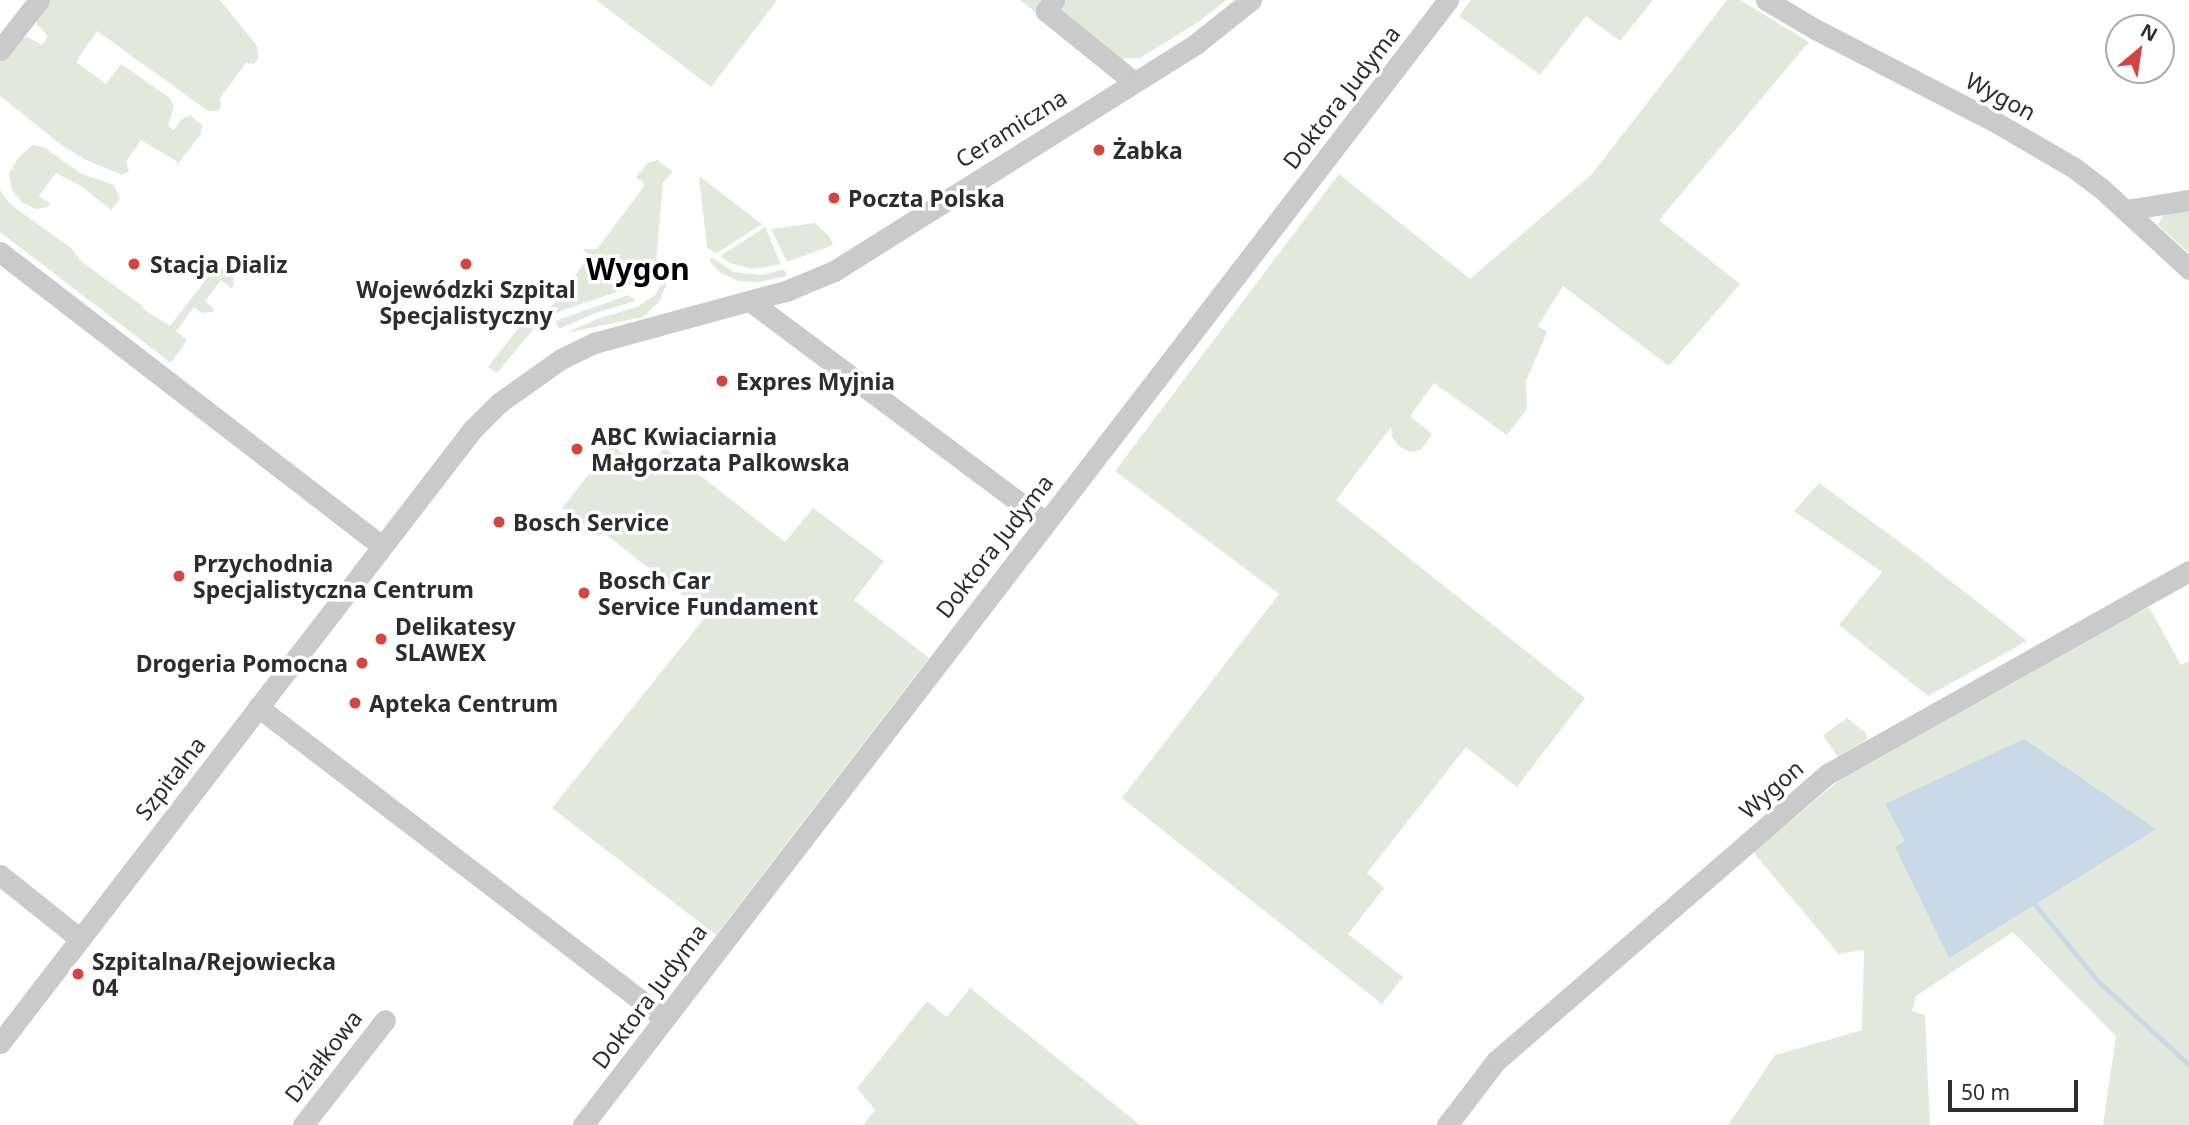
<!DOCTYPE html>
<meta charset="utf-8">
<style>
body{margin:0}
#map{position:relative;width:2189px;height:1125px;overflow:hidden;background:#fff;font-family:"Noto Sans",sans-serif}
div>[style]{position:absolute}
.green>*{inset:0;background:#e2e9dc}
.water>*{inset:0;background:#cad9e8}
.stream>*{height:5px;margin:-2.5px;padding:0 2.5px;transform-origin:2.5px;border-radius:2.5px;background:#cad9e8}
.minor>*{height:21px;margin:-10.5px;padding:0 10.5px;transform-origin:10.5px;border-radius:10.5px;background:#cacaca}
.dots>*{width:19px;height:19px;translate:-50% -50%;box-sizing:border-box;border:4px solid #fff;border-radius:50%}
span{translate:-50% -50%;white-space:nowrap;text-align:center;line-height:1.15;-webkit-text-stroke:7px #fff;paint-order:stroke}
.street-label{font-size:23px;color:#2d2d2d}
.poi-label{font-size:23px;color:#2d2d2d;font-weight:700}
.left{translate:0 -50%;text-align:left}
.right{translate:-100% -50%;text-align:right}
.district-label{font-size:30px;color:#000;font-weight:700}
.north{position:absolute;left:2105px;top:14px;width:70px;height:70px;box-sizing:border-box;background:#fff;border:2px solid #ababab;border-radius:50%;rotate:29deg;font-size:19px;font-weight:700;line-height:28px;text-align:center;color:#2d2d2d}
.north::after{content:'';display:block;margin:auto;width:24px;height:32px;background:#d5453f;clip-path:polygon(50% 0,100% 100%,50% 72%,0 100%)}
.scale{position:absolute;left:1948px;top:1080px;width:130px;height:32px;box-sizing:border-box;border:4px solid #2d2d2d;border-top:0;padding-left:9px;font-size:21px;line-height:24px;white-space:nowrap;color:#2d2d2d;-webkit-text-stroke:5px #fff;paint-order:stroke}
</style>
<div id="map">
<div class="green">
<div style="clip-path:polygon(48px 0,220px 0,257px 46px,258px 58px,254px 64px,246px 63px,220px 98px,221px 108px,218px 111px,208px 111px,97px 31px,76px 62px,106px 84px,121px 64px,170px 98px,174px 106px,168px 126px,174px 130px,182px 119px,190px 115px,202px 125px,201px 134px,174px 169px,178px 162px,141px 140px,126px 162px,129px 171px,122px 175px,86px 160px,64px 147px,0 96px,0 62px,17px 41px,27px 37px,42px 45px,48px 36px,37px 25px,36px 19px)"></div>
<div style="clip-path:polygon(596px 0,777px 0,711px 87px)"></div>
<div style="clip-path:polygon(1020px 0,1226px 0,1200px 21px,1140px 58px,1125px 58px,1110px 71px)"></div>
<div style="clip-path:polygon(1471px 0,1653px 0,1620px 41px,1586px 16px,1540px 75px,1459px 16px)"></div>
<div style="clip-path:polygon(1727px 0,1740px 0,1809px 42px,1659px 220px,1740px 284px,1669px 366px,1563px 286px,1538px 326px,1547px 332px,1526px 381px,1527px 409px,1507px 435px,1434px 383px,1410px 416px,1432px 434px,1421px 450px,1411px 452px,1400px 447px,1392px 437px,1391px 427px,1336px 500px,1585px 698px,1517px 787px,1466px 747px,1367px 873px,1384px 888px,1348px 934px,1403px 977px,1382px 1004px,1122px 798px,1279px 594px,1115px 471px,1339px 174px,1470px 279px,1592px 174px)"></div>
<div style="clip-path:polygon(32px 145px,44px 147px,80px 173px,114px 185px,120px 198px,111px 210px,81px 186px,56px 173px,39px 196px,50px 204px,48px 207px,36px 209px,21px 202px,12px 190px,9px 174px,18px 158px)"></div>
<div style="clip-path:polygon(657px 160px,673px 172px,663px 182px,656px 262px,646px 267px,629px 286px,582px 249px,597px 249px,645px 185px,636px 177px,648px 163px)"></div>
<div style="clip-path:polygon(699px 176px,762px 224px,717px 253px,707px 248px)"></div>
<div style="clip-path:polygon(0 190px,10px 204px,71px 248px,82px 262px,144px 307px,143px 309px,170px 326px,218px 264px,233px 277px,234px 285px,231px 288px,221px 280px,205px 301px,214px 309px,213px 312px,202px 313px,194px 307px,176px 331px,187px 340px,171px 363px,0 232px)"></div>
<div style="clip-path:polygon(2189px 206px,2189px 253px,2158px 225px,2165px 212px)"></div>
<div style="clip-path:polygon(815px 223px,830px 237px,833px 245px,787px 262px,771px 229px)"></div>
<div style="clip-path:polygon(765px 227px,781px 264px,753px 269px,730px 263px,720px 256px)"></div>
<div style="clip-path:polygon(711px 257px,734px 272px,762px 275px,784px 269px,787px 276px,759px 282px,738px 281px,721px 273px,710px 262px)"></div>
<div style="clip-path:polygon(586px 261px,623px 290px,560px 311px,533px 330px,497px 373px,488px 367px,523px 322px,534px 329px)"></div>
<div style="clip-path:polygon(667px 283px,659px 302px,643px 317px,566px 333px,597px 319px,637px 307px,655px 295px,661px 285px)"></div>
<div style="clip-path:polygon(628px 295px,636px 301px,598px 312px,559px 329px,555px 321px)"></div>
<div style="clip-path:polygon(612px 445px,645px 470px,665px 448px,785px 542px,813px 508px,884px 561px,854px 600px,929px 658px,716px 935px,552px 808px,707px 615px,603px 532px,599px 536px,562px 508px)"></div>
<div style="clip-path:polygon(1819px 483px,1920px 557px,2027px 641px,1928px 696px,1839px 625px,1882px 572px,1794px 511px)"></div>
<div style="clip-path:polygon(2149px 607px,2181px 665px,2189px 661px,2189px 1125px,2103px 1125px,2116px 1036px,2013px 932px,1916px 996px,1912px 1011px,1925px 1015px,1930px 1125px,1728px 1125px,1775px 1055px,1862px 1030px,1864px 950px,1839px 954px,1753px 852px,1843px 777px,2104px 629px)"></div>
<div style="clip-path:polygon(1847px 718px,1865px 732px,1868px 739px,1838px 757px,1823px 735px)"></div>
<div style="clip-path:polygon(970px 988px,1140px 1125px,863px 1125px,875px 1110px,857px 1088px,927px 1001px,947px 1017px)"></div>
</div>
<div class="water">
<div style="clip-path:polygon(2024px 739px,2156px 829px,1949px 958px,1895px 847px,1905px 841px,1885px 804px)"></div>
</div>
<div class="stream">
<div style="left:2032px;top:901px;width:104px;rotate:50.5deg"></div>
<div style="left:2098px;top:981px;width:124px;rotate:42.7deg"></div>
</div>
<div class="minor">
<div style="left:1054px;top:0;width:14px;rotate:126deg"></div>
<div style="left:1046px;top:11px;width:113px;rotate:38.9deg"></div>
<div style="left:1766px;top:0;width:57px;rotate:30.6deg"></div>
<div style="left:1815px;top:29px;width:205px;rotate:27.3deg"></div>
<div style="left:1997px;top:123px;width:88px;rotate:30.1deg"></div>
<div style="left:2073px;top:167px;width:35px;rotate:37deg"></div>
<div style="left:2101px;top:188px;width:120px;rotate:42.6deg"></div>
<div style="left:0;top:50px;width:63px;rotate:-52deg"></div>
<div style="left:2126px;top:210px;width:64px;rotate:-9deg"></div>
<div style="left:0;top:252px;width:482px;rotate:37.6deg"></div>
<div style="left:750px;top:301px;width:369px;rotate:36.8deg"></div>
<div style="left:258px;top:707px;width:511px;rotate:37.45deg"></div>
<div style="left:0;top:875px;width:101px;rotate:38.6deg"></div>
<div style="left:0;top:1043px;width:774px;rotate:-52.4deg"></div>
<div style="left:472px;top:430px;width:38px;rotate:-45deg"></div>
<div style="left:499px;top:403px;width:76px;rotate:-35.4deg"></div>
<div style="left:561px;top:359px;width:37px;rotate:-26deg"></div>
<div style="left:594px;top:343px;width:199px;rotate:-15.2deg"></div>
<div style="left:786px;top:291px;width:52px;rotate:-22.6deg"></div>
<div style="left:834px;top:271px;width:429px;rotate:-32.1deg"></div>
<div style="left:1197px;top:43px;width:69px;rotate:-38.5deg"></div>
<div style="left:303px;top:1125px;width:133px;rotate:-52deg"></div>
<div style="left:583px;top:1125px;width:1419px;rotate:-52.44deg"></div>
<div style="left:1447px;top:1125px;width:81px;rotate:-52.6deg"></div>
<div style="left:1496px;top:1061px;width:440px;rotate:-40.9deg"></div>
<div style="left:1829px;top:773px;width:413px;rotate:-29.3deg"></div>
</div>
<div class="dots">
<div style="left:1099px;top:150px;background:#d5453f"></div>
<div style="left:834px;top:198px;background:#d5453f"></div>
<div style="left:134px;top:264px;background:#d5453f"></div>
<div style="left:466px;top:264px;background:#d5453f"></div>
<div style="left:722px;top:381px;background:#d5453f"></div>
<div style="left:577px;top:449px;background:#d5453f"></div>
<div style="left:499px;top:522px;background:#d5453f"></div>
<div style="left:179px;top:576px;background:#d5453f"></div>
<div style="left:584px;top:593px;background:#d5453f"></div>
<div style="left:381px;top:639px;background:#d5453f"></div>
<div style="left:362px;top:663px;background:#d5453f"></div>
<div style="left:355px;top:703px;background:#d5453f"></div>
<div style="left:78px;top:974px;background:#d5453f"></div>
</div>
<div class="street-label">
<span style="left:2001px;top:96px;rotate:28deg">Wygon</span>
<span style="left:1341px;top:97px;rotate:-52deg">Doktora Judyma</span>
<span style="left:1011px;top:128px;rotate:-32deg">Ceramiczna</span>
<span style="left:994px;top:546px;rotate:-52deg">Doktora Judyma</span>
<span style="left:170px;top:778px;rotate:-52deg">Szpitalna</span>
<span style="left:1771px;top:789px;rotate:-41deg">Wygon</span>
<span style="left:649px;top:996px;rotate:-53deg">Doktora Judyma</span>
<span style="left:323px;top:1056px;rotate:-52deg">Działkowa</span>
</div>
<div class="poi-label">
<span class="left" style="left:1113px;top:150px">Żabka</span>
<span class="left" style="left:848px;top:198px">Poczta Polska</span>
<span class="left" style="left:150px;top:264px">Stacja Dializ</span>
<span style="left:466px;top:302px">Wojewódzki Szpital<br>Specjalistyczny</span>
<span class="left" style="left:736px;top:381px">Expres Myjnia</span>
<span class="left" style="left:591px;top:449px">ABC Kwiaciarnia<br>Małgorzata Palkowska</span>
<span class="left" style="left:513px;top:522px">Bosch Service</span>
<span class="left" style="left:193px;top:576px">Przychodnia<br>Specjalistyczna Centrum</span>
<span class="left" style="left:598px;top:593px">Bosch Car<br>Service Fundament</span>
<span class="left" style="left:395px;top:639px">Delikatesy<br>SLAWEX</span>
<span class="right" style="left:348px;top:663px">Drogeria Pomocna</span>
<span class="left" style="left:369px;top:703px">Apteka Centrum</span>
<span class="left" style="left:92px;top:974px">Szpitalna/Rejowiecka<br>04</span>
</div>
<div class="district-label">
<span style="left:638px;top:269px">Wygon</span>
</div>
<div class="north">N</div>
<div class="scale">50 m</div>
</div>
